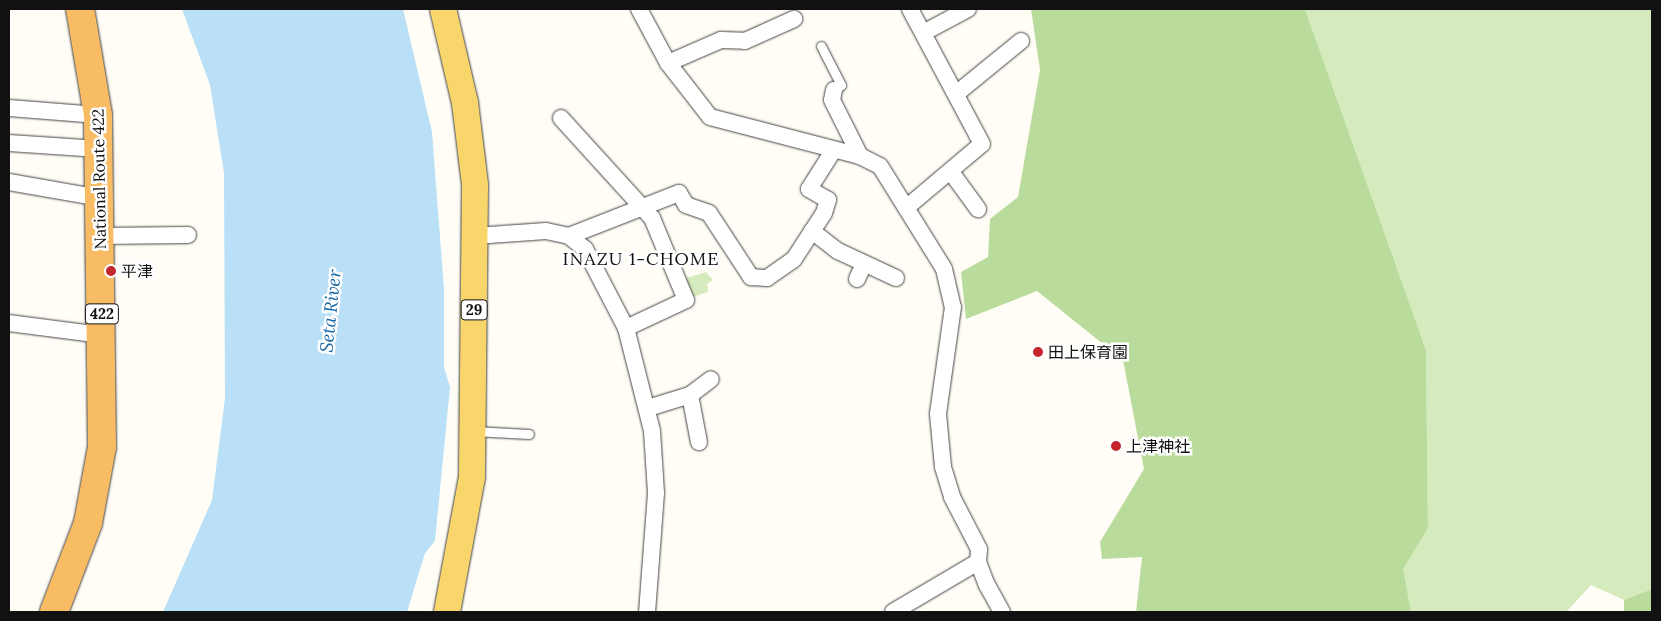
<!DOCTYPE html>
<meta charset="utf-8">
<style>
body{margin:0}
#map{position:relative;width:1661px;height:621px;overflow:hidden;background:#fffdf5;font-family:Lora,"Noto Sans JP",serif}
div>[style]{position:absolute}
.green>*{inset:0;background:#d5ebbd}
.forest>*{inset:0;background:#b9dc9c}
.water>*{inset:0;background:#b9e0f7}
.roads{filter:drop-shadow(0 0 1px #444) drop-shadow(0 0 1px #444)}
.service>*{height:9px;margin:-4.5px;padding:0 4.5px;transform-origin:4.5px;border-radius:4.5px;background:#fff}
.minor>*{height:16px;margin:-8px;padding:0 8px;transform-origin:8px;border-radius:8px;background:#fff}
.primary>*{height:26px;margin:-13px;padding:0 13px;transform-origin:13px;border-radius:13px;background:#f9d66b}
.trunk>*{height:28px;margin:-14px;padding:0 14px;transform-origin:14px;border-radius:14px;background:#f7bc64}
.dots>*{width:14px;height:14px;translate:-50% -50%;box-sizing:border-box;border:2px solid #fff;border-radius:50%}
span{translate:-50% -50%;white-space:nowrap;text-align:center;line-height:1.15;-webkit-text-stroke:5px #fff;paint-order:stroke}
.shield-label span{padding:1px 4px;background:#fff;border:1px solid;border-radius:4px;-webkit-text-stroke-width:0}
.shield-label{font-size:15px;color:#111;font-weight:700}
.street-label{font-size:16px;color:#111}
.poi-label{font-size:16px;color:#111}
.left{translate:0 -50%;text-align:left}
.neighbourhood-label{font-size:18px;color:#111;letter-spacing:1px}
.water-label{font-size:18px;color:#1768a6;font-style:italic}
.frame{position:absolute;inset:0;border:10px solid #111;pointer-events:none}
</style>
<div id="map">
<div class="green">
<div style="clip-path:polygon(1305px 9px,1652px 9px,1652px 589px,1624px 600px,1591px 585px,1566px 612px,1411px 612px,1402px 569px,1428px 528px,1426px 350px)"></div>
<div style="clip-path:polygon(706px 272px,713px 280px,707px 284px,708px 292px,692px 297px,686px 278px)"></div>
</div>
<div class="forest">
<div style="clip-path:polygon(1031px 9px,1305px 9px,1426px 350px,1428px 528px,1403px 569px,1411px 612px,1136px 612px,1142px 557px,1102px 559px,1100px 542px,1144px 469px,1123px 360px,1037px 291px,966px 319px,961px 272px,988px 257px,990px 219px,1018px 197px,1040px 70px)"></div>
<div style="clip-path:polygon(1652px 589px,1652px 612px,1624px 612px,1624px 600px)"></div>
</div>
<div class="water">
<div style="clip-path:polygon(182px 9px,403px 9px,432px 132px,444px 289px,444px 367px,450px 387px,435px 541px,425px 553px,407px 612px,163px 612px,212px 500px,225px 398px,224px 173px,210px 85px)"></div>
</div>
<div class="roads">
<div class="service">
<div style="left:821px;top:46px;width:44px;rotate:62.9deg"></div>
<div style="left:841px;top:85px;width:9px;rotate:144deg"></div>
<div style="left:474px;top:431px;width:55px;rotate:3.1deg"></div>
</div>
<div class="minor">
<div style="left:639px;top:9px;width:61px;rotate:61.8deg"></div>
<div style="left:668px;top:63px;width:68px;rotate:52.1deg"></div>
<div style="left:710px;top:117px;width:155px;rotate:14.6deg"></div>
<div style="left:860px;top:156px;width:22px;rotate:27deg"></div>
<div style="left:880px;top:166px;width:121px;rotate:58.1deg"></div>
<div style="left:944px;top:269px;width:39px;rotate:77deg"></div>
<div style="left:953px;top:307px;width:108px;rotate:98deg"></div>
<div style="left:938px;top:414px;width:53px;rotate:84.6deg"></div>
<div style="left:943px;top:467px;width:31px;rotate:73deg"></div>
<div style="left:952px;top:497px;width:59px;rotate:62.6deg"></div>
<div style="left:979px;top:549px;width:13px;rotate:94deg"></div>
<div style="left:978px;top:562px;width:25px;rotate:69deg"></div>
<div style="left:987px;top:585px;width:31px;rotate:61deg"></div>
<div style="left:923px;top:33px;width:51px;rotate:-28.1deg"></div>
<div style="left:668px;top:63px;width:58px;rotate:-23.5deg"></div>
<div style="left:721px;top:40px;width:24px;rotate:2deg"></div>
<div style="left:745px;top:41px;width:54px;rotate:-24.2deg"></div>
<div style="left:834px;top:90px;width:10px;rotate:101deg"></div>
<div style="left:832px;top:100px;width:63px;rotate:63.4deg"></div>
<div style="left:956px;top:94px;width:84px;rotate:-39.2deg"></div>
<div style="left:9px;top:108px;width:89px;rotate:4.5deg"></div>
<div style="left:561px;top:118px;width:135px;rotate:47.7deg"></div>
<div style="left:652px;top:218px;width:89px;rotate:67.5deg"></div>
<div style="left:686px;top:300px;width:66px;rotate:155deg"></div>
<div style="left:9px;top:143px;width:90px;rotate:3.8deg"></div>
<div style="left:951px;top:172px;width:46px;rotate:53.9deg"></div>
<div style="left:9px;top:182px;width:92px;rotate:10deg"></div>
<div style="left:906px;top:208px;width:99px;rotate:-40.1deg"></div>
<div style="left:982px;top:144px;width:153px;rotate:-118.1deg"></div>
<div style="left:812px;top:231px;width:33px;rotate:38deg"></div>
<div style="left:838px;top:251px;width:64px;rotate:25deg"></div>
<div style="left:100px;top:236px;width:88px;rotate:-0.7deg"></div>
<div style="left:475px;top:236px;width:71px;rotate:-4deg"></div>
<div style="left:546px;top:231px;width:24px;rotate:12deg"></div>
<div style="left:569px;top:236px;width:21px;rotate:39deg"></div>
<div style="left:585px;top:249px;width:89px;rotate:62.6deg"></div>
<div style="left:626px;top:328px;width:106px;rotate:75.8deg"></div>
<div style="left:652px;top:431px;width:62px;rotate:86.3deg"></div>
<div style="left:656px;top:493px;width:119px;rotate:94.3deg"></div>
<div style="left:569px;top:236px;width:118px;rotate:-21.4deg"></div>
<div style="left:679px;top:193px;width:14px;rotate:60deg"></div>
<div style="left:686px;top:205px;width:24px;rotate:19deg"></div>
<div style="left:709px;top:213px;width:77px;rotate:56.7deg"></div>
<div style="left:751px;top:277px;width:16px;rotate:4deg"></div>
<div style="left:767px;top:278px;width:33px;rotate:-35deg"></div>
<div style="left:794px;top:259px;width:55px;rotate:-56.9deg"></div>
<div style="left:824px;top:213px;width:14px;rotate:-73deg"></div>
<div style="left:828px;top:200px;width:22px;rotate:-150deg"></div>
<div style="left:809px;top:189px;width:45px;rotate:-57.7deg"></div>
<div style="left:857px;top:279px;width:17px;rotate:-65deg"></div>
<div style="left:9px;top:323px;width:94px;rotate:7.4deg"></div>
<div style="left:690px;top:395px;width:48px;rotate:79.2deg"></div>
<div style="left:648px;top:408px;width:44px;rotate:-17.2deg"></div>
<div style="left:690px;top:395px;width:26px;rotate:-37deg"></div>
<div style="left:893px;top:612px;width:99px;rotate:-30.5deg"></div>
</div>
<div class="primary">
<div style="left:443px;top:9px;width:97px;rotate:76.8deg"></div>
<div style="left:465px;top:103px;width:83px;rotate:83deg"></div>
<div style="left:475px;top:185px;width:292px;rotate:90.6deg"></div>
<div style="left:472px;top:477px;width:137px;rotate:100.5deg"></div>
</div>
<div class="trunk">
<div style="left:54px;top:612px;width:95px;rotate:-69.1deg"></div>
<div style="left:88px;top:523px;width:77px;rotate:-79.6deg"></div>
<div style="left:102px;top:447px;width:332px;rotate:-90.7deg"></div>
<div style="left:98px;top:115px;width:108px;rotate:-99.6deg"></div>
</div>
</div>
<div class="dots">
<div style="left:111px;top:271px;background:#c4262e"></div>
<div style="left:1038px;top:352px;background:#c4262e"></div>
<div style="left:1116px;top:446px;background:#c4262e"></div>
</div>
<div class="shield-label">
<span style="left:474px;top:310px">29</span>
<span style="left:102px;top:314px">422</span>
</div>
<div class="street-label">
<span style="left:99px;top:179px;rotate:-91deg">National Route 422</span>
</div>
<div class="poi-label">
<span class="left" style="left:121px;top:271px">平津</span>
<span class="left" style="left:1048px;top:352px">田上保育園</span>
<span class="left" style="left:1126px;top:446px">上津神社</span>
</div>
<div class="neighbourhood-label">
<span style="left:641px;top:259px">INAZU 1-CHOME</span>
</div>
<div class="water-label">
<span style="left:331px;top:311px;rotate:-84deg">Seta River</span>
</div>
<div class="frame"></div>
</div>
